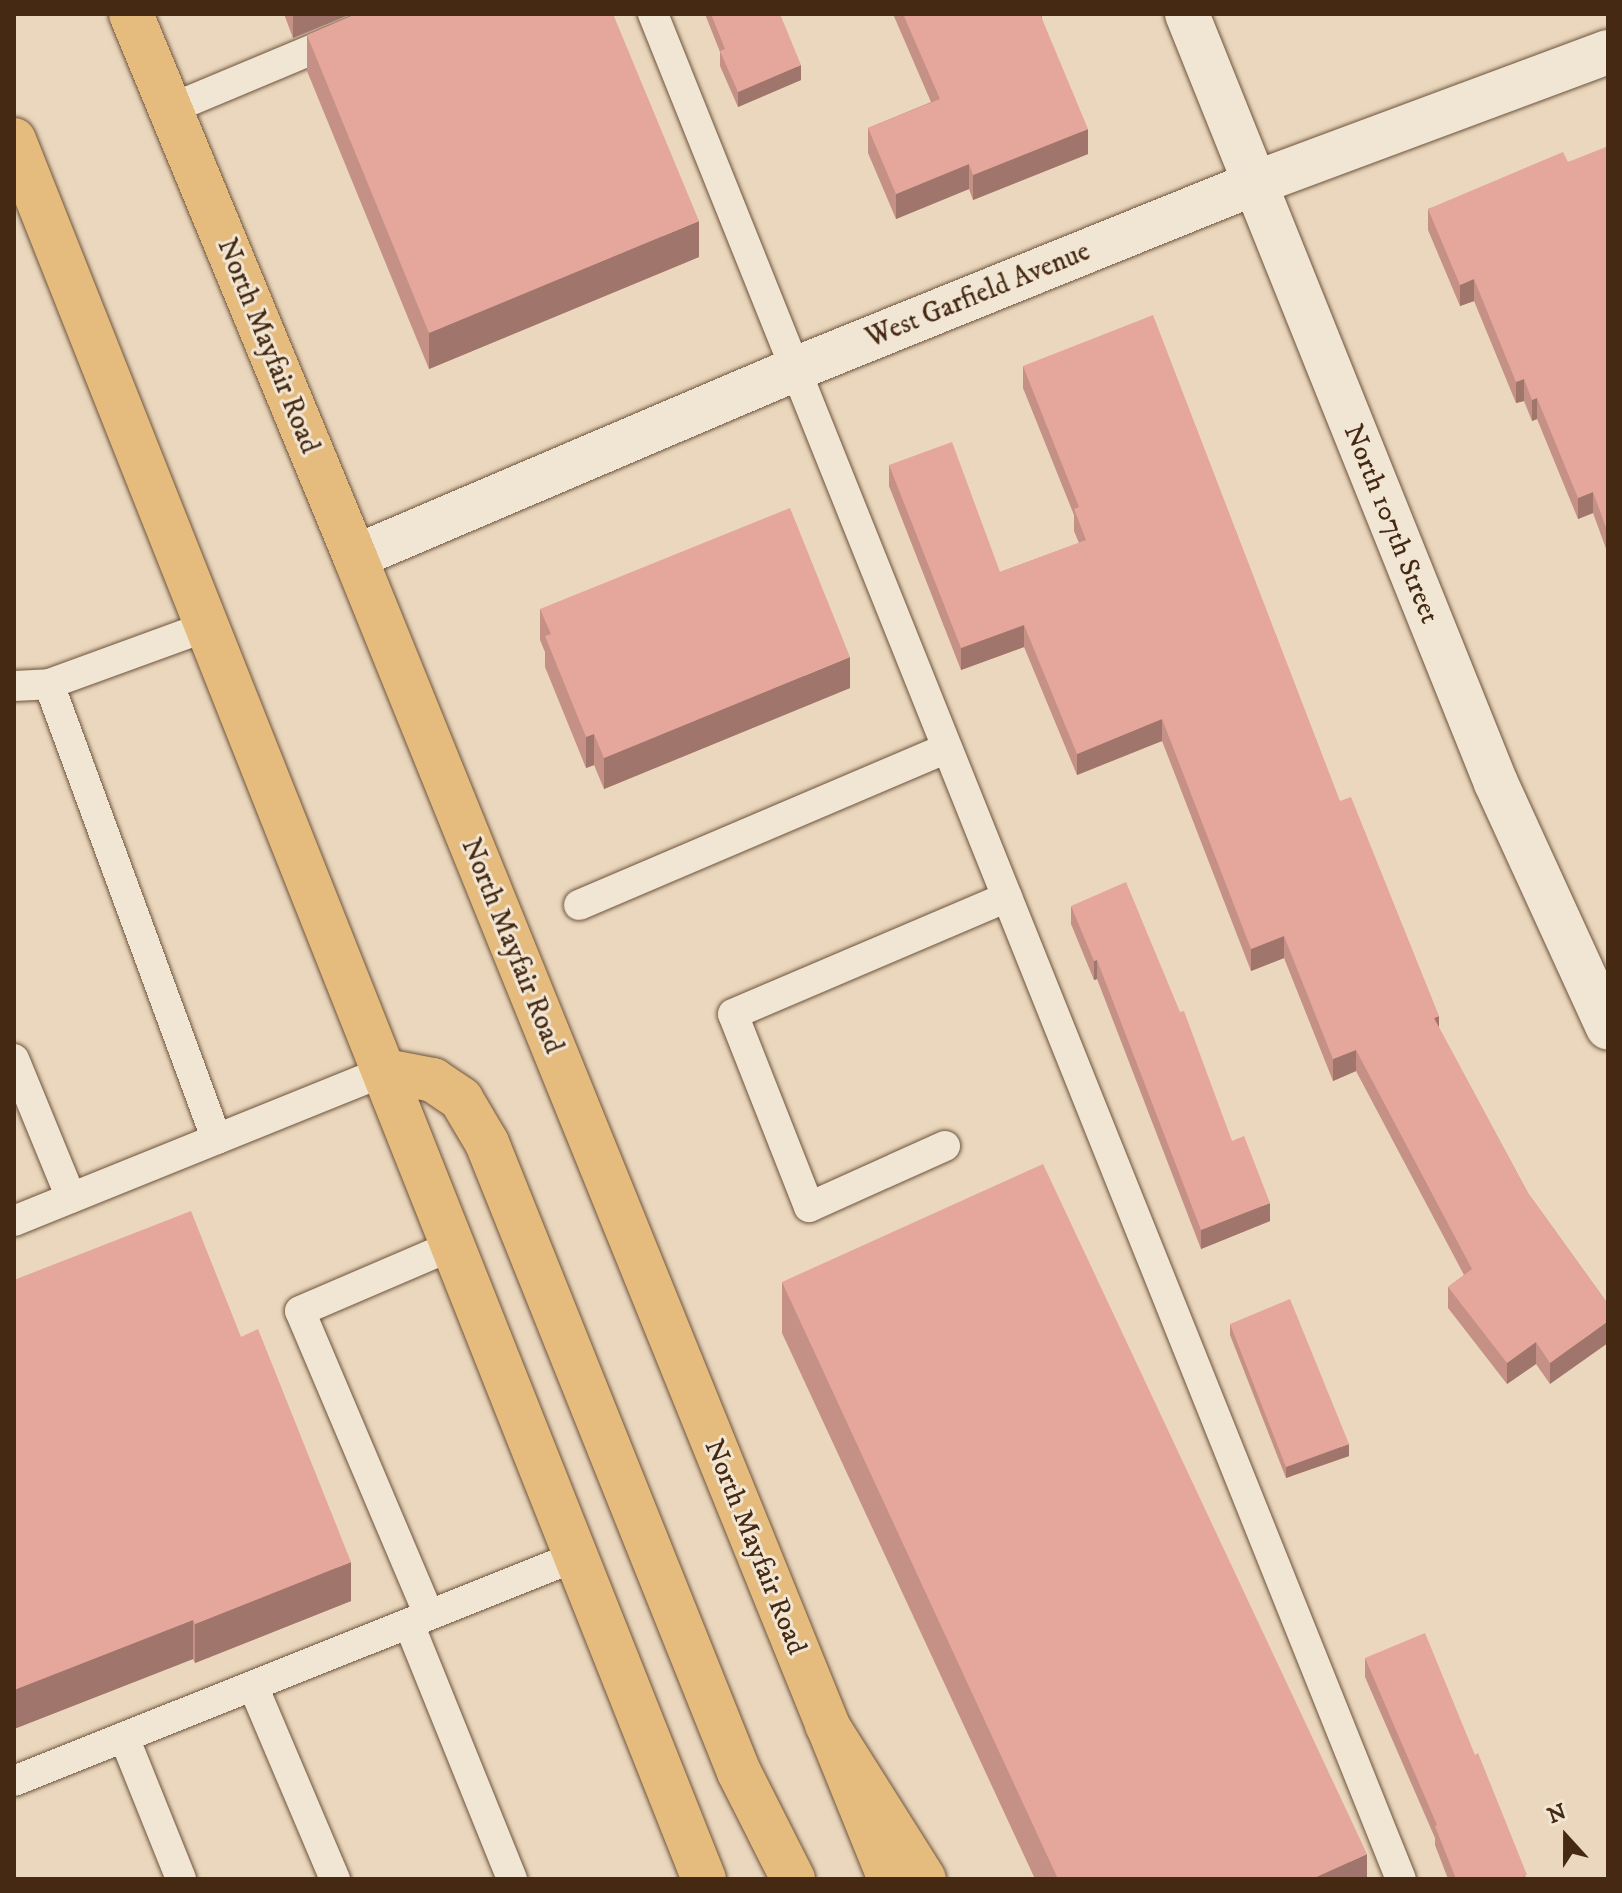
<!DOCTYPE html>
<style>
body{margin:0}
#map{position:relative;width:1622px;height:1893px;overflow:hidden;background:#ead7bd;font-family:"IM FELL DW Pica",serif}
div>[style]{position:absolute}
.roads{filter:drop-shadow(0 0 2px #6e543d) drop-shadow(0 0 2px #6e543d)}
.lane>*{height:30px;margin:-15px;padding:0 15px;transform-origin:15px;border-radius:15px;background:#f1e5d4}
.street>*{height:44px;margin:-22px;padding:0 22px;transform-origin:22px;border-radius:22px;background:#f1e5d4}
.primary>*{height:44px;margin:-22px;padding:0 22px;transform-origin:22px;border-radius:22px;background:#e5bc7e}
.highway>*{height:44px;margin:-22px;padding:0 22px;transform-origin:22px;border-radius:22px;background:#e5bc7e}
.wall>*{inset:0;background:#c59085}
.shaded-wall>*{inset:0;background:#a0756c}
.building>*{inset:0;background:#e5a79b}
span{translate:-50% -50%;white-space:nowrap;text-align:center;line-height:1.15;-webkit-text-stroke:6px #f1e5d4;paint-order:stroke}
.street-label{font-size:28px;color:#452912}
.frame{position:absolute;inset:0;border:16px solid #452912;pointer-events:none}
.north{position:absolute;left:1526px;top:1797px;width:80px;height:80px;-webkit-text-stroke:6px #f1e5d4;paint-order:stroke;rotate:339deg;font-size:22px;font-weight:700;line-height:32px;text-align:center;color:#452912}
.north::after{content:'';display:block;margin:auto;width:28px;height:36px;background:#452912;clip-path:polygon(50% 0,100% 100%,50% 72%,0 100%)}
</style>
<div id="map">
<div class="roads">
<div class="lane">
<div style="left:653px;top:14px;width:2009px;rotate:68.15deg"></div>
<div style="left:170px;top:109px;width:246px;rotate:-22.7deg"></div>
<div style="left:49px;top:684px;width:485px;rotate:69.8deg"></div>
<div style="left:14px;top:686px;width:35px;rotate:-3deg"></div>
<div style="left:49px;top:684px;width:169px;rotate:-20deg"></div>
<div style="left:579px;top:905px;width:400px;rotate:-23.1deg"></div>
<div style="left:14px;top:1059px;width:150px;rotate:67.7deg"></div>
<div style="left:945px;top:1146px;width:149px;rotate:155.8deg"></div>
<div style="left:809px;top:1207px;width:207px;rotate:-111.5deg"></div>
<div style="left:733px;top:1014px;width:298px;rotate:-23.1deg"></div>
<div style="left:14px;top:1221px;width:401px;rotate:-22deg"></div>
<div style="left:429px;top:1615px;width:330px;rotate:-113deg"></div>
<div style="left:300px;top:1311px;width:168px;rotate:-23.2deg"></div>
<div style="left:409px;top:1624px;width:275px;rotate:68deg"></div>
<div style="left:253px;top:1686px;width:210px;rotate:67deg"></div>
<div style="left:124px;top:1737px;width:153px;rotate:68.1deg"></div>
<div style="left:14px;top:1781px;width:606px;rotate:-21.78deg"></div>
</div>
<div class="street">
<div style="left:1187px;top:14px;width:829px;rotate:68.11deg"></div>
<div style="left:1496px;top:783px;width:269px;rotate:65.4deg"></div>
<div style="left:355px;top:557px;width:478px;rotate:-23.1deg"></div>
<div style="left:795px;top:369px;width:494px;rotate:-22deg"></div>
<div style="left:1253px;top:184px;width:379px;rotate:-20.4deg"></div>
</div>
<div class="primary">
<div style="left:131px;top:14px;width:587px;rotate:67.58deg"></div>
<div style="left:355px;top:557px;width:1426px;rotate:67.97deg"></div>
<div style="left:14px;top:140px;width:1871px;rotate:68.36deg"></div>
<div style="left:386px;top:1071px;width:48px;rotate:10.8deg"></div>
<div style="left:433px;top:1080px;width:34px;rotate:34deg"></div>
<div style="left:461px;top:1099px;width:51px;rotate:59.4deg"></div>
<div style="left:487px;top:1143px;width:678px;rotate:68.17deg"></div>
<div style="left:739px;top:1772px;width:120px;rotate:63.2deg"></div>
</div>
<div class="highway">
<div style="left:827px;top:1725px;width:182px;rotate:57.8deg"></div>
</div>
</div>
<div class="wall">
<div style="clip-path:polygon(284px 14px,351px 14px,293px 38px)"></div>
<div style="clip-path:polygon(705px 14px,780px 14px,801px 80px,738px 107px,720px 66px,720px 52px)"></div>
<div style="clip-path:polygon(893px 14px,1042px 14px,1042px 19px,1088px 154px,973px 200px,969px 189px,896px 219px,868px 153px,868px 128px,931px 102px)"></div>
<div style="clip-path:polygon(307px 35px,699px 257px,429px 369px,307px 71px)"></div>
<div style="clip-path:polygon(1608px 151px,1608px 554px,1593px 513px,1578px 519px,1537px 419px,1532px 421px,1524px 401px,1516px 403px,1474px 301px,1460px 306px,1428px 230px,1428px 209px,1568px 162px)"></div>
<div style="clip-path:polygon(1023px 366px,1340px 801px,1439px 1028px,1528px 1193px,1608px 1304px,1550px 1384px,1536px 1364px,1507px 1384px,1448px 1308px,1448px 1287px,1464px 1275px,1356px 1071px,1333px 1081px,1284px 958px,1251px 971px,1162px 741px,1077px 775px,1024px 647px,961px 670px,889px 486px,889px 465px,1000px 572px,1079px 543px,1074px 531px,1074px 515px,1023px 388px)"></div>
<div style="clip-path:polygon(540px 609px,850px 688px,604px 789px,594px 765px,586px 768px,545px 667px,545px 652px,540px 640px)"></div>
<div style="clip-path:polygon(1071px 906px,1232px 1141px,1270px 1221px,1201px 1249px,1097px 979px,1094px 980px,1071px 924px)"></div>
<div style="clip-path:polygon(14px 1280px,241px 1337px,351px 1601px,195px 1663px,193px 1659px,14px 1729px)"></div>
<div style="clip-path:polygon(782px 1282px,1367px 1879px,1035px 1879px,782px 1333px)"></div>
<div style="clip-path:polygon(1230px 1324px,1349px 1456px,1286px 1478px,1230px 1335px)"></div>
<div style="clip-path:polygon(1608px 1422px,1608px 1447px,1606px 1445px,1606px 1424px)"></div>
<div style="clip-path:polygon(1365px 1658px,1527px 1879px,1448px 1879px,1435px 1845px,1435px 1838px,1365px 1677px)"></div>
</div>
<div class="shaded-wall">
<div style="clip-path:polygon(293px 14px,351px 14px,293px 38px)"></div>
<div style="clip-path:polygon(801px 65px,801px 80px,738px 107px,738px 92px)"></div>
<div style="clip-path:polygon(1088px 129px,1088px 154px,973px 200px,973px 175px)"></div>
<div style="clip-path:polygon(969px 164px,969px 189px,896px 219px,896px 194px)"></div>
<div style="clip-path:polygon(699px 221px,699px 257px,429px 369px,429px 333px)"></div>
<div style="clip-path:polygon(1474px 279px,1474px 301px,1460px 306px,1460px 285px)"></div>
<div style="clip-path:polygon(1524px 379px,1524px 401px,1516px 403px,1516px 382px)"></div>
<div style="clip-path:polygon(1537px 398px,1537px 419px,1532px 421px,1532px 400px)"></div>
<div style="clip-path:polygon(1593px 492px,1593px 513px,1578px 519px,1578px 498px)"></div>
<div style="clip-path:polygon(1024px 625px,1024px 647px,961px 670px,961px 648px)"></div>
<div style="clip-path:polygon(850px 657px,850px 688px,604px 789px,604px 758px)"></div>
<div style="clip-path:polygon(1162px 719px,1162px 741px,1077px 775px,1077px 754px)"></div>
<div style="clip-path:polygon(594px 734px,594px 765px,586px 768px,586px 737px)"></div>
<div style="clip-path:polygon(1284px 936px,1284px 958px,1251px 971px,1251px 949px)"></div>
<div style="clip-path:polygon(1097px 960px,1097px 979px,1094px 980px,1094px 961px)"></div>
<div style="clip-path:polygon(1439px 1016px,1439px 1038px,1434px 1018px)"></div>
<div style="clip-path:polygon(1356px 1050px,1356px 1071px,1333px 1081px,1333px 1059px)"></div>
<div style="clip-path:polygon(1270px 1203px,1270px 1221px,1201px 1249px,1201px 1230px)"></div>
<div style="clip-path:polygon(1608px 1321px,1608px 1343px,1550px 1384px,1550px 1363px)"></div>
<div style="clip-path:polygon(1536px 1342px,1536px 1364px,1507px 1384px,1507px 1363px)"></div>
<div style="clip-path:polygon(1349px 1444px,1349px 1456px,1286px 1478px,1286px 1467px)"></div>
<div style="clip-path:polygon(351px 1562px,351px 1601px,195px 1663px,195px 1624px)"></div>
<div style="clip-path:polygon(193px 1620px,193px 1659px,14px 1729px,14px 1690px)"></div>
<div style="clip-path:polygon(1367px 1854px,1367px 1879px,1312px 1879px)"></div>
</div>
<div class="building">
<div style="clip-path:polygon(356px 14px,613px 14px,699px 221px,429px 333px,307px 35px)"></div>
<div style="clip-path:polygon(711px 14px,780px 14px,801px 65px,738px 92px,720px 51px,725px 49px)"></div>
<div style="clip-path:polygon(903px 14px,1040px 14px,1088px 129px,973px 175px,969px 164px,896px 194px,868px 128px,940px 99px)"></div>
<div style="clip-path:polygon(1606px 147px,1608px 151px,1608px 533px,1593px 492px,1578px 498px,1537px 398px,1532px 400px,1524px 379px,1516px 382px,1474px 279px,1460px 285px,1428px 209px,1563px 152px,1568px 162px)"></div>
<div style="clip-path:polygon(1153px 315px,1340px 801px,1351px 797px,1439px 1016px,1434px 1018px,1528px 1193px,1608px 1304px,1608px 1321px,1550px 1363px,1536px 1342px,1507px 1363px,1448px 1287px,1472px 1269px,1356px 1050px,1333px 1059px,1284px 936px,1251px 949px,1162px 719px,1077px 754px,1024px 625px,961px 648px,889px 465px,952px 442px,1000px 572px,1086px 540px,1074px 509px,1079px 507px,1023px 366px)"></div>
<div style="clip-path:polygon(790px 508px,850px 657px,604px 758px,594px 734px,586px 737px,545px 636px,551px 634px,540px 609px)"></div>
<div style="clip-path:polygon(1126px 882px,1180px 1012px,1184px 1011px,1232px 1141px,1244px 1136px,1270px 1203px,1201px 1230px,1097px 960px,1094px 961px,1071px 906px)"></div>
<div style="clip-path:polygon(1043px 1164px,1367px 1854px,1312px 1879px,1058px 1879px,782px 1282px)"></div>
<div style="clip-path:polygon(191px 1211px,241px 1337px,258px 1329px,351px 1562px,195px 1624px,193px 1620px,14px 1690px,14px 1280px)"></div>
<div style="clip-path:polygon(1290px 1299px,1349px 1444px,1286px 1467px,1230px 1324px)"></div>
<div style="clip-path:polygon(1425px 1633px,1475px 1755px,1478px 1753px,1527px 1875px,1517px 1879px,1456px 1879px,1435px 1826px,1437px 1825px,1365px 1658px)"></div>
</div>
<div class="street-label">
<span style="left:978px;top:295px;rotate:-22deg">West Garfield Avenue</span>
<span style="left:268px;top:346px;rotate:68deg">North Mayfair Road</span>
<span style="left:1391px;top:524px;rotate:68deg">North 107th Street</span>
<span style="left:512px;top:946px;rotate:68deg">North Mayfair Road</span>
<span style="left:755px;top:1547px;rotate:68deg">North Mayfair Road</span>
</div>
<div class="frame"></div>
<div class="north">N</div>
</div>
